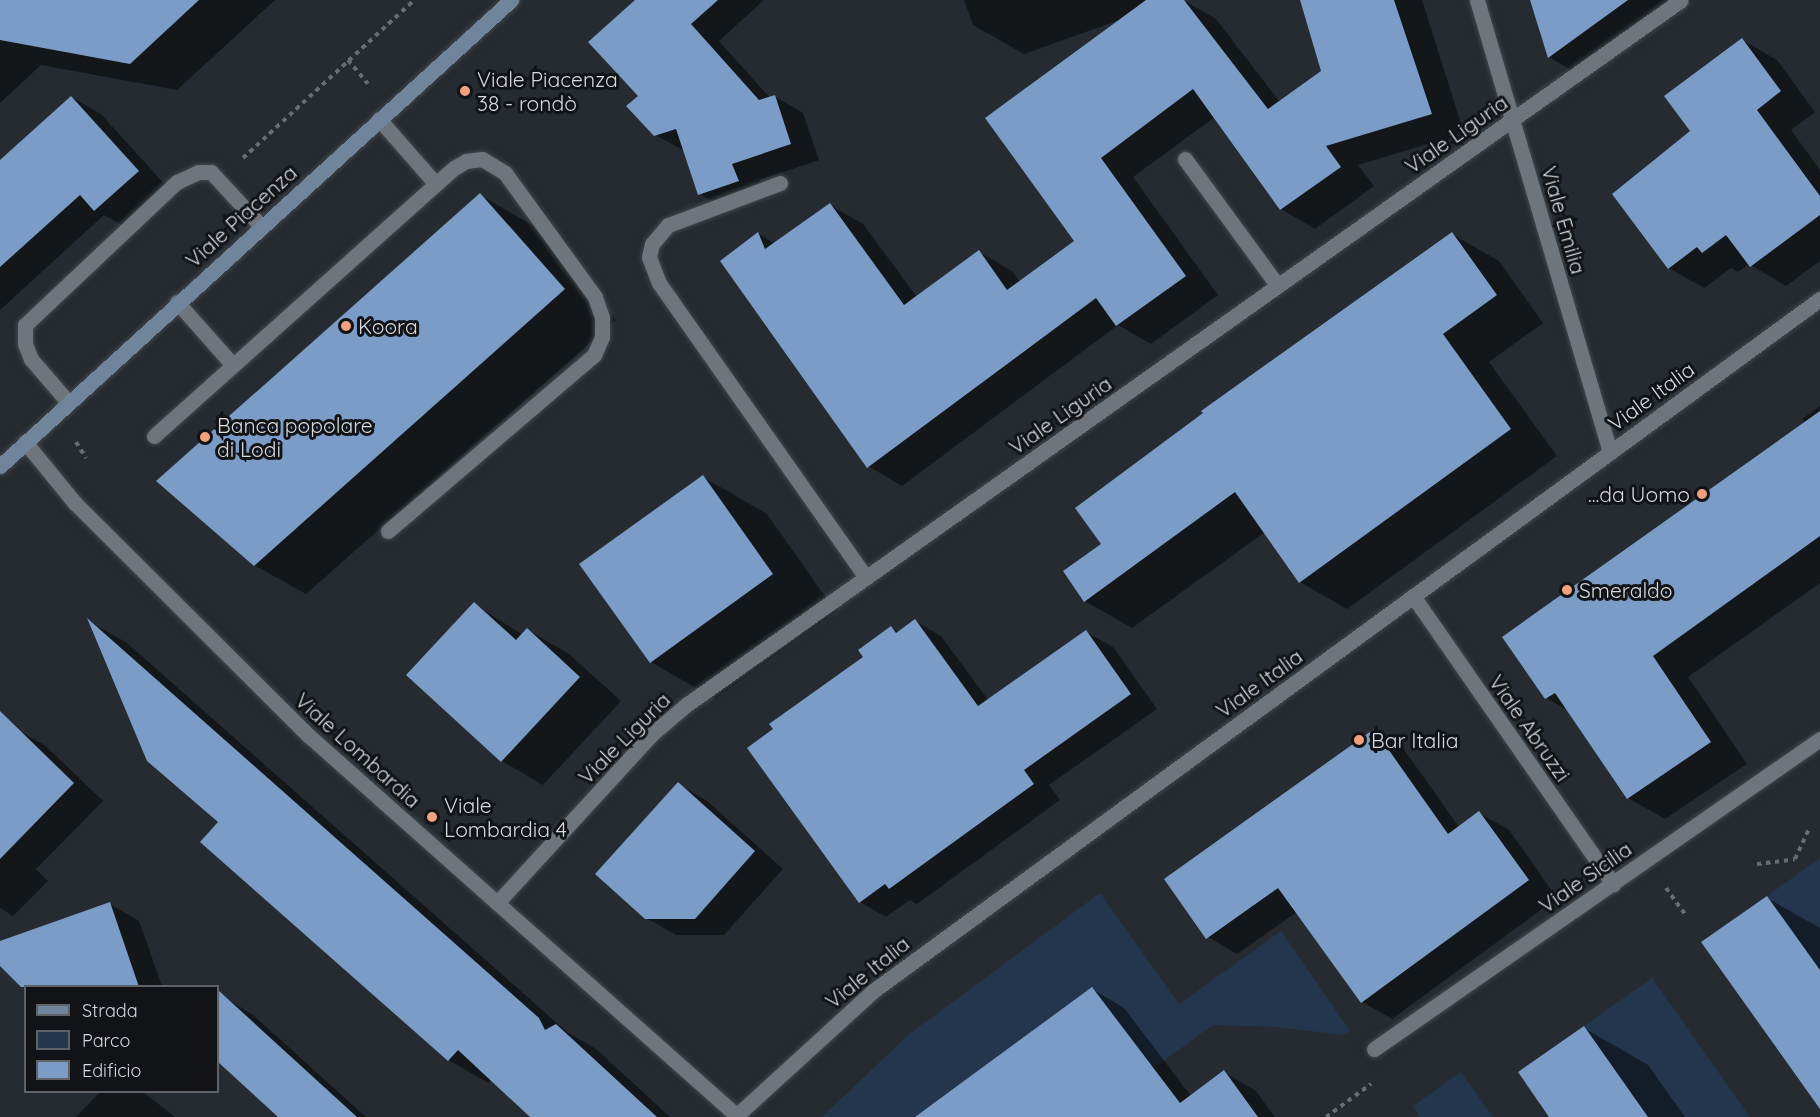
<!DOCTYPE html>
<meta charset="utf-8">
<style>
body{margin:0}
#map{position:relative;width:1820px;height:1117px;overflow:hidden;background:#252b31;font-family:Quicksand,sans-serif}
div>[style]{position:absolute}
.green>*{inset:0;background:#24364d}
.shadow>*{inset:0;background:#0007}
.building>*{inset:0;background:#7a9cc7}
.path>*{height:4px;margin-top:-2px;transform-origin:0;background:repeating-linear-gradient(90deg,#686d73 0 4.5px,transparent 0 9px)}
.roads{filter:drop-shadow(0 0 2px #42464c) drop-shadow(0 0 2px #42464c)}
.lane>*{height:15px;margin:-7.5px;padding:0 7.5px;transform-origin:7.5px;border-radius:7.5px;background:#6f757d}
.street>*{height:15px;margin:-7.5px;padding:0 7.5px;transform-origin:7.5px;border-radius:7.5px;background:#6f757d}
.secondary>*{height:15px;margin:-7.5px;padding:0 7.5px;transform-origin:7.5px;border-radius:7.5px;background:#70849c}
.dots>*{width:16px;height:16px;translate:-50% -50%;box-sizing:border-box;border:3px solid #111316;border-radius:50%}
span{translate:-50% -50%;white-space:nowrap;text-align:center;line-height:1.15;-webkit-text-stroke:6px #111316;paint-order:stroke}
.poi-label{font-size:21px;color:#d5d9dd}
.left{translate:0 -50%;text-align:left}
.right{translate:-100% -50%;text-align:right}
.street-label{font-size:21px;color:#d5d9dd}
.legend{position:absolute;left:24px;top:985px;width:195px;height:108px;box-sizing:border-box;background:#111316;border:2px solid #5f6266;margin:0;padding:8px 10px;list-style:none;font-size:18px;color:#d5d9dd}
.legend li{display:flex;align-items:center;gap:12px;height:30px}
.legend b{width:30px;border:2px solid #5f6266}
</style>
<div id="map">
<div class="green">
<div style="clip-path:polygon(1820px 858px,1820px 970px,1767px 896px)"></div>
<div style="clip-path:polygon(1100px 893px,1179px 1004px,1281px 931px,1350px 1031px,1343px 1035px,1276px 1027px,1213px 1025px,1151px 1070px,1091px 988px,915px 1117px,822px 1117px,908px 1035px)"></div>
<div style="clip-path:polygon(1652px 978px,1750px 1117px,1648px 1117px,1584px 1026px)"></div>
<div style="clip-path:polygon(1461px 1072px,1493px 1117px,1420px 1117px,1413px 1106px)"></div>
</div>
<div class="shadow">
<div style="clip-path:polygon(0 0,275px 0,177px 90px,41px 65px,0 103px)"></div>
<div style="clip-path:polygon(638px 0,764px 0,719px 41px,770px 98px,774px 96px,803px 113px,819px 160px,760px 180px,766px 197px,728px 210px,700px 194px,685px 151px,655px 135px,640px 96px)"></div>
<div style="clip-path:polygon(964px 0,1183px 0,1216px 19px,1280px 102px,1323px 71px,1302px 0,1422px 0,1464px 133px,1358px 165px,1374px 186px,1315px 229px,1281px 209px,1215px 117px,1133px 177px,1218px 295px,1151px 344px,1118px 325px,902px 486px,868px 466px,722px 261px,759px 234px,775px 244px,830px 205px,863px 224px,917px 297px,979px 252px,1012px 271px,1020px 282px,1076px 241px,1122px 19px,1024px 54px,973px 25px)"></div>
<div style="clip-path:polygon(1532px 0,1692px 0,1584px 78px,1549px 57px)"></div>
<div style="clip-path:polygon(1742px 40px,1777px 60px,1815px 112px,1791px 130px,1820px 170px,1820px 261px,1786px 286px,1749px 264px,1738px 272px,1731px 268px,1704px 288px,1669px 268px,1692px 131px)"></div>
<div style="clip-path:polygon(71px 97px,101px 114px,168px 188px,125px 227px,104px 215px,0 310px,0 162px)"></div>
<div style="clip-path:polygon(480px 195px,532px 225px,616px 320px,306px 594px,254px 565px)"></div>
<div style="clip-path:polygon(1452px 234px,1499px 261px,1543px 323px,1489px 362px,1557px 456px,1347px 609px,1300px 582px,1265px 532px,1132px 628px,1085px 601px,1103px 544px)"></div>
<div style="clip-path:polygon(1820px 406px,1820px 583px,1688px 677px,1747px 764px,1665px 819px,1628px 798px,1569px 711px,1546px 698px,1805px 423px,1802px 419px)"></div>
<div style="clip-path:polygon(703px 477px,767px 514px,836px 612px,715px 699px,651px 662px)"></div>
<div style="clip-path:polygon(474px 604px,523px 635px,528px 630px,569px 654px,621px 701px,543px 785px,502px 761px)"></div>
<div style="clip-path:polygon(915px 621px,941px 636px,989px 701px,1086px 632px,1113px 647px,1157px 709px,1049px 785px,1060px 800px,917px 904px,910px 900px,886px 917px,860px 902px,865px 657px,891px 628px,899px 632px)"></div>
<div style="clip-path:polygon(90px 622px,127px 643px,567px 1032px,596px 1049px,670px 1117px,530px 1117px,492px 1079px,488px 1083px,449px 1060px,220px 822px)"></div>
<div style="clip-path:polygon(16px 729px,46px 746px,103px 801px,36px 869px,48px 881px,13px 916px,0 908px,0 739px)"></div>
<div style="clip-path:polygon(1374px 731px,1403px 748px,1459px 827px,1479px 813px,1509px 830px,1557px 898px,1392px 1019px,1362px 1002px,1297px 912px,1237px 954px,1208px 937px)"></div>
<div style="clip-path:polygon(678px 784px,707px 801px,783px 869px,724px 935px,676px 935px,646px 918px)"></div>
<div style="clip-path:polygon(1767px 898px,1820px 928px,1820px 1107px)"></div>
<div style="clip-path:polygon(110px 904px,139px 921px,162px 986px,26px 989px,5px 969px)"></div>
<div style="clip-path:polygon(1092px 989px,1124px 1008px,1191px 1096px,1224px 1072px,1256px 1091px,1275px 1117px,917px 1117px)"></div>
<div style="clip-path:polygon(224px 997px,253px 1015px,366px 1117px,280px 1117px,218px 1060px,218px 1000px)"></div>
<div style="clip-path:polygon(1584px 1028px,1648px 1065px,1685px 1117px,1551px 1117px)"></div>
<div style="clip-path:polygon(100px 1092px,143px 1092px,175px 1117px,76px 1117px)"></div>
</div>
<div class="building">
<div style="clip-path:polygon(0 0,199px 0,130px 64px,0 40px)"></div>
<div style="clip-path:polygon(635px 0,718px 0,691px 24px,759px 100px,775px 95px,791px 144px,732px 164px,739px 181px,698px 195px,676px 129px,654px 136px,626px 106px,638px 96px,588px 42px)"></div>
<div style="clip-path:polygon(1146px 0,1184px 0,1268px 109px,1321px 71px,1300px 0,1394px 0,1432px 114px,1326px 146px,1341px 167px,1280px 210px,1193px 89px,1101px 158px,1186px 276px,1116px 326px,1096px 298px,867px 468px,720px 261px,758px 232px,765px 249px,830px 203px,904px 305px,979px 250px,1007px 290px,1074px 241px,985px 118px)"></div>
<div style="clip-path:polygon(1530px 0,1628px 0,1548px 58px)"></div>
<div style="clip-path:polygon(1742px 38px,1781px 91px,1757px 110px,1820px 196px,1820px 215px,1750px 267px,1726px 235px,1702px 253px,1697px 247px,1668px 269px,1612px 194px,1690px 131px,1664px 96px)"></div>
<div style="clip-path:polygon(71px 96px,139px 171px,94px 211px,80px 195px,0 267px,0 160px)"></div>
<div style="clip-path:polygon(480px 193px,565px 289px,254px 566px,156px 481px)"></div>
<div style="clip-path:polygon(1452px 232px,1497px 295px,1443px 334px,1511px 429px,1299px 583px,1235px 492px,1084px 602px,1063px 571px,1101px 544px,1075px 508px,1203px 413px,1201px 411px)"></div>
<div style="clip-path:polygon(1820px 411px,1820px 536px,1653px 656px,1711px 742px,1627px 799px,1555px 693px,1545px 699px,1502px 637px)"></div>
<div style="clip-path:polygon(703px 475px,773px 574px,650px 663px,579px 564px)"></div>
<div style="clip-path:polygon(474px 602px,516px 640px,527px 628px,580px 677px,501px 762px,406px 675px)"></div>
<div style="clip-path:polygon(87px 618px,539px 1018px,545px 1030px,556px 1024px,657px 1117px,530px 1117px,458px 1050px,448px 1061px,200px 842px,218px 822px,147px 761px)"></div>
<div style="clip-path:polygon(915px 619px,978px 706px,1086px 630px,1131px 694px,1024px 770px,1034px 784px,889px 889px,885px 884px,859px 903px,747px 748px,773px 729px,769px 724px,863px 657px,858px 650px,891px 626px,896px 633px)"></div>
<div style="clip-path:polygon(0 711px,74px 783px,0 859px)"></div>
<div style="clip-path:polygon(1374px 729px,1448px 834px,1479px 811px,1529px 880px,1361px 1003px,1278px 888px,1206px 939px,1164px 879px)"></div>
<div style="clip-path:polygon(678px 782px,755px 851px,695px 919px,645px 919px,595px 874px)"></div>
<div style="clip-path:polygon(1767px 896px,1820px 970px,1820px 1109px,1701px 942px)"></div>
<div style="clip-path:polygon(110px 902px,139px 987px,21px 987px,0 966px,0 941px)"></div>
<div style="clip-path:polygon(1092px 987px,1180px 1103px,1224px 1070px,1258px 1117px,915px 1117px)"></div>
<div style="clip-path:polygon(218px 990px,357px 1117px,278px 1117px,218px 1062px)"></div>
<div style="clip-path:polygon(1584px 1026px,1648px 1117px,1549px 1117px,1518px 1072px)"></div>
</div>
<div class="path">
<div style="left:348px;top:60px;width:31px;rotate:50deg"></div>
<div style="left:243px;top:158px;width:233px;rotate:-42.7deg"></div>
<div style="left:76px;top:442px;width:19px;rotate:58deg"></div>
<div style="left:1757px;top:864px;width:38px;rotate:-7deg"></div>
<div style="left:1795px;top:859px;width:35px;rotate:-65deg"></div>
<div style="left:1666px;top:888px;width:32px;rotate:54deg"></div>
<div style="left:1326px;top:1117px;width:56px;rotate:-36.3deg"></div>
</div>
<div class="roads">
<div class="lane">
<div style="left:379px;top:119px;width:86px;rotate:48.8deg"></div>
<div style="left:1185px;top:159px;width:157px;rotate:53.8deg"></div>
<div style="left:780px;top:183px;width:120px;rotate:159.4deg"></div>
<div style="left:668px;top:225px;width:25px;rotate:130deg"></div>
<div style="left:652px;top:244px;width:13px;rotate:103deg"></div>
<div style="left:649px;top:257px;width:28px;rotate:69deg"></div>
<div style="left:659px;top:283px;width:360px;rotate:54.9deg"></div>
<div style="left:177px;top:302px;width:84px;rotate:48.4deg"></div>
<div style="left:68px;top:402px;width:57px;rotate:-130.7deg"></div>
<div style="left:31px;top:359px;width:16px;rotate:-112deg"></div>
<div style="left:25px;top:344px;width:19px;rotate:-90deg"></div>
<div style="left:25px;top:325px;width:209px;rotate:-43.3deg"></div>
<div style="left:177px;top:182px;width:23px;rotate:-25deg"></div>
<div style="left:198px;top:172px;width:13px"></div>
<div style="left:211px;top:172px;width:74px;rotate:47.2deg"></div>
<div style="left:154px;top:436px;width:402px;rotate:-41.8deg"></div>
<div style="left:454px;top:168px;width:14px;rotate:-30deg"></div>
<div style="left:466px;top:161px;width:16px;rotate:-7deg"></div>
<div style="left:482px;top:159px;width:27px;rotate:31deg"></div>
<div style="left:505px;top:173px;width:153px;rotate:54deg"></div>
<div style="left:595px;top:297px;width:21px;rotate:71deg"></div>
<div style="left:602px;top:317px;width:20px;rotate:90deg"></div>
<div style="left:602px;top:337px;width:20px;rotate:114deg"></div>
<div style="left:594px;top:355px;width:271px;rotate:139.5deg"></div>
</div>
<div class="street">
<div style="left:1477px;top:0;width:471px;rotate:73.6deg"></div>
<div style="left:25px;top:442px;width:79px;rotate:50.7deg"></div>
<div style="left:75px;top:503px;width:329px;rotate:44.9deg"></div>
<div style="left:308px;top:735px;width:572px;rotate:41.6deg"></div>
<div style="left:1413px;top:596px;width:351px;rotate:55.2deg"></div>
<div style="left:497px;top:903px;width:229px;rotate:-47.5deg"></div>
<div style="left:652px;top:734px;width:45px;rotate:-40.5deg"></div>
<div style="left:686px;top:705px;width:1219px;rotate:-35.32deg"></div>
<div style="left:1374px;top:1049px;width:543px;rotate:-34.8deg"></div>
<div style="left:735px;top:1117px;width:187px;rotate:-42.4deg"></div>
<div style="left:873px;top:991px;width:1173px;rotate:-36.16deg"></div>
</div>
<div class="secondary">
<div style="left:0;top:466px;width:692px;rotate:-42.36deg"></div>
</div>
</div>
<div class="dots">
<div style="left:465px;top:91px;background:#f2a17e"></div>
<div style="left:346px;top:326px;background:#f2a17e"></div>
<div style="left:205px;top:437px;background:#f2a17e"></div>
<div style="left:1702px;top:494px;background:#f2a17e"></div>
<div style="left:1567px;top:590px;background:#f2a17e"></div>
<div style="left:1359px;top:740px;background:#f2a17e"></div>
<div style="left:432px;top:817px;background:#f2a17e"></div>
</div>
<div class="poi-label">
<span class="left" style="left:477px;top:91px">Viale Piacenza<br>38 - rondò</span>
<span class="left" style="left:358px;top:326px">Koora</span>
<span class="left" style="left:217px;top:437px">Banca popolare<br>di Lodi</span>
<span class="right" style="left:1690px;top:494px">...da Uomo</span>
<span class="left" style="left:1579px;top:590px">Smeraldo</span>
<span class="left" style="left:1371px;top:740px">Bar Italia</span>
<span class="left" style="left:444px;top:817px">Viale<br>Lombardia 4</span>
</div>
<div class="street-label">
<span style="left:1456px;top:134px;rotate:-35deg">Viale Liguria</span>
<span style="left:241px;top:216px;rotate:-42deg">Viale Piacenza</span>
<span style="left:1564px;top:220px;rotate:74deg">Viale Emilia</span>
<span style="left:1651px;top:396px;rotate:-36deg">Viale Italia</span>
<span style="left:1060px;top:415px;rotate:-35deg">Viale Liguria</span>
<span style="left:1259px;top:683px;rotate:-36deg">Viale Italia</span>
<span style="left:1530px;top:728px;rotate:55deg">Viale Abruzzi</span>
<span style="left:624px;top:738px;rotate:-45deg">Viale Liguria</span>
<span style="left:358px;top:750px;rotate:42deg">Viale Lombardia</span>
<span style="left:1585px;top:877px;rotate:-35deg">Viale Sicilia</span>
<span style="left:867px;top:972px;rotate:-39deg">Viale Italia</span>
</div>
<ul class="legend">
<li><b style="height:8px;background:#70849c"></b>Strada</li>
<li><b style="height:16px;background:#24364d"></b>Parco</li>
<li><b style="height:16px;background:#7a9cc7"></b>Edificio</li>
</ul>
</div>
